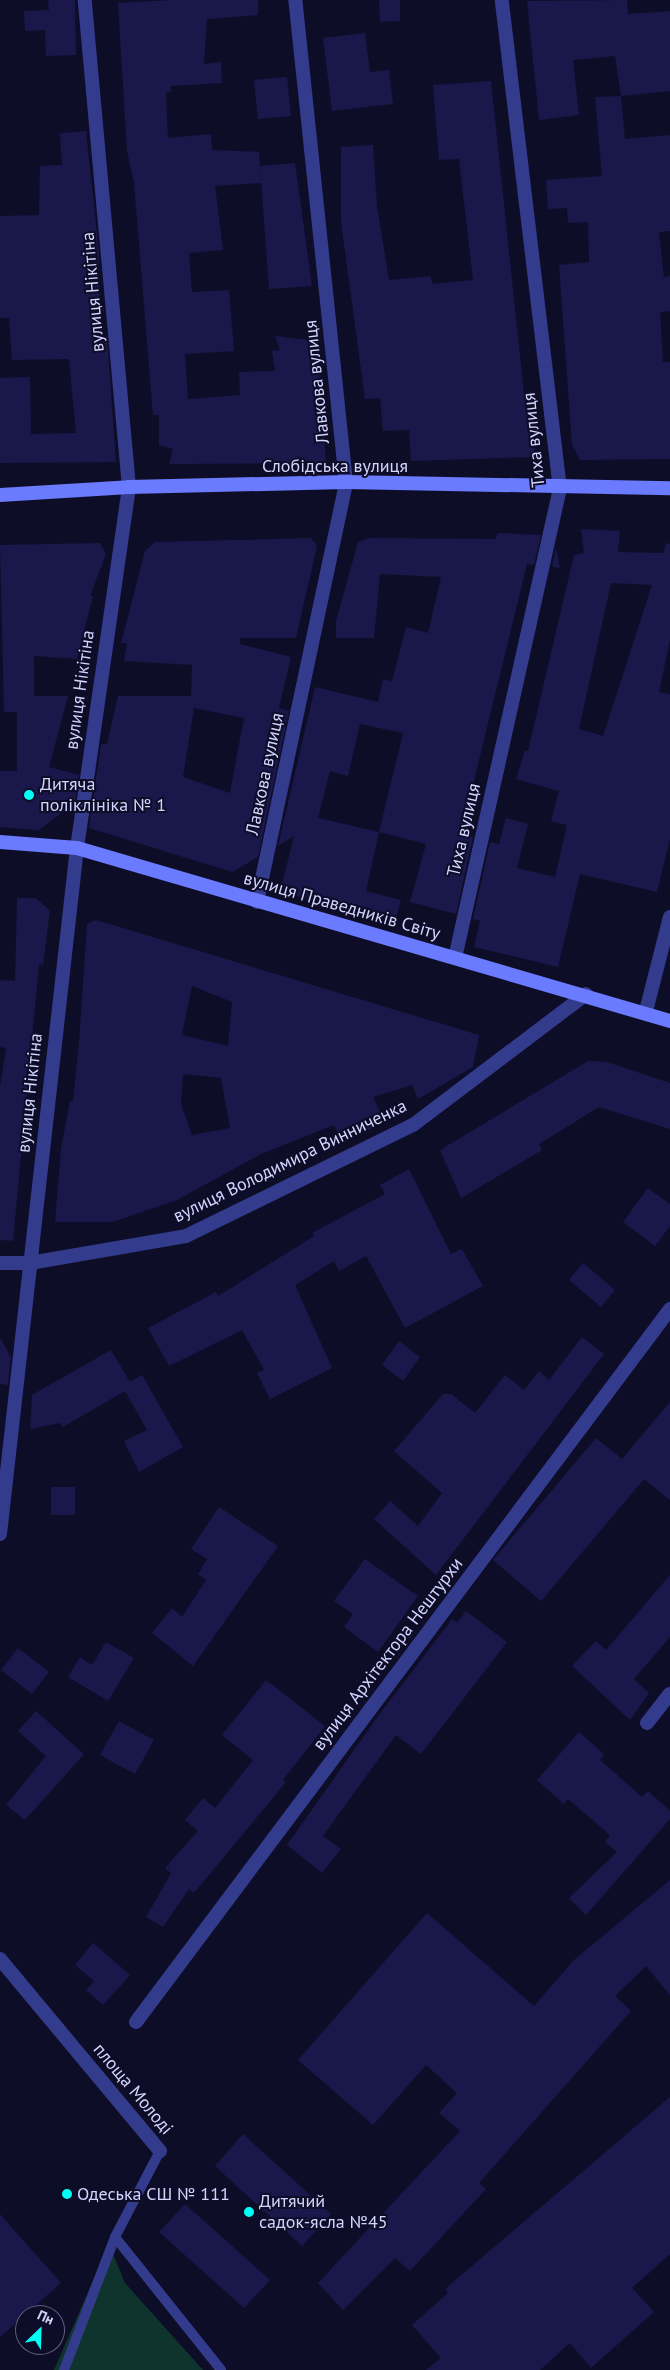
<!DOCTYPE html>
<meta charset="utf-8">
<style>
body{margin:0}
#map{position:relative;width:670px;height:2370px;overflow:hidden;background:#0e0d28;font-family:"PT Sans",sans-serif}
div>[style]{position:absolute}
.green>*{inset:0;background:#0f332d}
.building>*{inset:0;background:#1a174b}
.service>*{height:10px;margin:-5px;padding:0 5px;transform-origin:5px;border-radius:5px;background:#333b8c}
.minor>*{height:14px;margin:-7px;padding:0 7px;transform-origin:7px;border-radius:7px;background:#333b8c}
.secondary>*{height:14px;margin:-7px;padding:0 7px;transform-origin:7px;border-radius:7px;background:#6b7bff}
.dots>*{width:14px;height:14px;translate:-50% -50%;box-sizing:border-box;border:2px solid #0e0d28;border-radius:50%}
span{translate:-50% -50%;white-space:nowrap;text-align:center;line-height:1.15;-webkit-text-stroke:4px #0e0d28;paint-order:stroke}
.street-label{font-size:18px;color:#d4d5ff}
.poi-label{font-size:18px;color:#d4d5ff}
.left{translate:0 -50%;text-align:left}
.north{position:absolute;left:15px;top:2305px;width:50px;height:50px;box-sizing:border-box;background:#0e0d28;border:1px solid #5d5d7e;border-radius:50%;rotate:24deg;font-size:14px;font-weight:700;line-height:20px;text-align:center;color:#d4d5ff}
.north::after{content:'';display:block;margin:auto;width:18px;height:22px;background:#00fff7;clip-path:polygon(50% 0,100% 100%,50% 72%,0 100%)}
</style>
<div id="map">
<div class="green">
<div style="clip-path:polygon(109px 2244px,125px 2283px,203px 2370px,54px 2370px)"></div>
</div>
<div class="building">
<div style="clip-path:polygon(48px 0,75px 0,76px 55px,46px 56px,45px 30px,25px 31px,24px 11px,49px 10px)"></div>
<div style="clip-path:polygon(172px 0,258px 0,258px 15px,207px 19px,204px 64px,221px 62px,222px 83px,171px 86px,171px 92px,166px 93px,168px 138px,211px 134px,212px 150px,259px 152px,261px 183px,215px 186px,223px 250px,189px 253px,192px 292px,229px 290px,234px 351px,185px 354px,188px 399px,240px 395px,239px 372px,275px 371px,272px 351px,280px 350px,275px 336px,317px 341px,326px 463px,169px 464px,173px 449px,159px 445px,159px 415px,153px 415px,134px 183px,127px 151px,118px 3px)"></div>
<div style="clip-path:polygon(379px 0,400px 0,400px 21px,380px 22px)"></div>
<div style="clip-path:polygon(627px 0,628px 14px,670px 11px,670px 91px,621px 96px,615px 56px,573px 60px,579px 115px,539px 120px,527px 1px)"></div>
<div style="clip-path:polygon(365px 33px,370px 72px,389px 70px,393px 104px,332px 111px,323px 38px)"></div>
<div style="clip-path:polygon(287px 77px,291px 116px,258px 119px,254px 80px)"></div>
<div style="clip-path:polygon(491px 81px,524px 394px,535px 449px,531px 457px,411px 461px,409px 430px,383px 431px,380px 398px,365px 399px,341px 222px,341px 147px,373px 145px,377px 206px,389px 280px,431px 276px,432px 284px,473px 280px,459px 159px,439px 160px,433px 85px)"></div>
<div style="clip-path:polygon(621px 96px,625px 139px,670px 135px,670px 231px,659px 232px,664px 277px,670px 276px,670px 311px,660px 312px,663px 362px,670px 362px,670px 459px,580px 460px,572px 445px,559px 265px,589px 262px,588px 222px,568px 223px,567px 208px,548px 209px,546px 180px,602px 176px,595px 97px)"></div>
<div style="clip-path:polygon(86px 131px,99px 252px,100px 336px,107px 336px,116px 462px,0 463px,0 378px,30px 377px,31px 434px,76px 433px,69px 359px,12px 360px,9px 318px,0 318px,0 216px,39px 215px,40px 166px,62px 165px,60px 133px)"></div>
<div style="clip-path:polygon(295px 163px,312px 286px,269px 289px,260px 166px)"></div>
<div style="clip-path:polygon(evenodd,581px 529px,620px 531px,618px 552px,663px 553px,666px 543px,670px 544px,670px 640px,659px 692px,670px 694px,670px 839px,657px 892px,580px 874px,558px 967px,474px 947px,480px 921px,473px 919px,490px 842px,499px 844px,506px 818px,528px 824px,517px 868px,555px 877px,567px 825px,551px 821px,559px 791px,516px 779px,525px 750px,528px 751px,574px 555px,584px 553px,581px 529px,611px 583px,652px 585px,603px 736px,579px 729px,611px 583px)"></div>
<div style="clip-path:polygon(evenodd,497px 533px,541px 535px,534px 565px,527px 564px,461px 834px,473px 837px,456px 914px,410px 902px,426px 844px,379px 832px,366px 891px,401px 900px,395px 921px,280px 892px,294px 836px,278px 846px,315px 687px,378px 702px,383px 679px,392px 681px,406px 627px,428px 633px,441px 577px,380px 574px,374px 638px,336px 638px,336px 621px,358px 542px,368px 538px,496px 539px,497px 533px,360px 724px,403px 733px,379px 832px,318px 818px,330px 771px,348px 776px,360px 724px)"></div>
<div style="clip-path:polygon(evenodd,311px 538px,317px 546px,296px 638px,240px 638px,240px 644px,291px 657px,279px 708px,289px 711px,258px 857px,232px 872px,89px 828px,101px 744px,107px 744px,118px 696px,191px 696px,192px 665px,124px 661px,127px 643px,121px 643px,145px 551px,155px 542px,311px 538px,194px 708px,244px 718px,230px 793px,183px 777px,194px 708px)"></div>
<div style="clip-path:polygon(100px 543px,106px 554px,90px 596px,93px 596px,77px 659px,34px 656px,34px 696px,68px 696px,49px 767px,79px 775px,75px 803px,39px 830px,0 827px,0 771px,17px 771px,17px 712px,4px 712px,0 545px)"></div>
<div style="clip-path:polygon(556px 548px,560px 568px,552px 567px)"></div>
<div style="clip-path:polygon(17px 898px,35px 898px,50px 910px,43px 965px,39px 964px,13px 1241px,0 1240px,0 1087px,6px 1048px,0 1047px,0 980px,15px 981px)"></div>
<div style="clip-path:polygon(evenodd,96px 920px,479px 1035px,473px 1067px,418px 1099px,412px 1085px,373px 1097px,385px 1122px,342px 1143px,334px 1125px,261px 1154px,177px 1200px,112px 1222px,55px 1222px,61px 1149px,70px 1101px,73px 1101px,79px 1043px,87px 924px,96px 920px,192px 986px,232px 1002px,228px 1046px,182px 1035px,192px 986px,96px 920px,183px 1074px,221px 1078px,230px 1128px,192px 1135px,181px 1104px,183px 1074px)"></div>
<div style="clip-path:polygon(588px 1061px,607px 1062px,670px 1083px,670px 1129px,599px 1107px,539px 1144px,542px 1150px,461px 1198px,440px 1150px)"></div>
<div style="clip-path:polygon(409px 1169px,451px 1254px,462px 1249px,483px 1286px,405px 1328px,366px 1256px,339px 1271px,334px 1261px,295px 1285px,332px 1368px,270px 1399px,257px 1373px,264px 1370px,242px 1330px,169px 1366px,148px 1328px,216px 1292px,218px 1296px,314px 1236px,312px 1233px,385px 1194px,380px 1185px)"></div>
<div style="clip-path:polygon(648px 1188px,670px 1204px,670px 1226px,655px 1246px,623px 1222px)"></div>
<div style="clip-path:polygon(583px 1263px,615px 1290px,601px 1307px,569px 1280px)"></div>
<div style="clip-path:polygon(582px 1337px,604px 1354px,436px 1575px,374px 1519px,390px 1501px,418px 1526px,442px 1493px,394px 1451px,443px 1394px,451px 1394px,475px 1413px,505px 1375px,524px 1390px,539px 1371px,549px 1380px)"></div>
<div style="clip-path:polygon(0 1338px,11px 1357px,8px 1385px,0 1384px)"></div>
<div style="clip-path:polygon(399px 1341px,420px 1357px,403px 1381px,382px 1365px)"></div>
<div style="clip-path:polygon(111px 1350px,130px 1382px,142px 1375px,183px 1447px,139px 1472px,124px 1441px,147px 1430px,125px 1391px,63px 1427px,60px 1423px,30px 1429px,32px 1395px)"></div>
<div style="clip-path:polygon(670px 1402px,670px 1500px,644px 1479px,541px 1601px,493px 1560px,596px 1438px,622px 1459px)"></div>
<div style="clip-path:polygon(51px 1487px,75px 1487px,75px 1515px,51px 1515px)"></div>
<div style="clip-path:polygon(219px 1507px,278px 1546px,193px 1666px,152px 1633px,172px 1608px,182px 1617px,206px 1580px,198px 1574px,207px 1559px,191px 1549px)"></div>
<div style="clip-path:polygon(365px 1559px,418px 1596px,378px 1652px,344px 1627px,353px 1614px,334px 1601px)"></div>
<div style="clip-path:polygon(670px 1575px,670px 1637px,634px 1679px,649px 1693px,630px 1720px,572px 1666px,596px 1641px,606px 1650px)"></div>
<div style="clip-path:polygon(466px 1611px,507px 1642px,421px 1754px,396px 1735px,323px 1836px,341px 1849px,322px 1873px,287px 1845px,376px 1719px,452px 1619px,457px 1623px)"></div>
<div style="clip-path:polygon(106px 1642px,134px 1658px,108px 1701px,68px 1677px,80px 1657px,92px 1665px)"></div>
<div style="clip-path:polygon(18px 1648px,49px 1672px,32px 1694px,1px 1670px)"></div>
<div style="clip-path:polygon(266px 1680px,325px 1726px,283px 1780px,286px 1782px,194px 1893px,189px 1889px,163px 1927px,146px 1917px,171px 1873px,165px 1868px,198px 1831px,185px 1820px,203px 1798px,215px 1808px,253px 1760px,222px 1735px)"></div>
<div style="clip-path:polygon(36px 1711px,84px 1754px,25px 1820px,6px 1805px,46px 1756px,18px 1731px)"></div>
<div style="clip-path:polygon(119px 1721px,154px 1740px,135px 1774px,100px 1755px)"></div>
<div style="clip-path:polygon(579px 1732px,604px 1754px,600px 1760px,642px 1797px,648px 1791px,670px 1811px,670px 1819px,586px 1915px,569px 1898px,617px 1852px,605px 1842px,610px 1835px,568px 1799px,564px 1804px,537px 1780px)"></div>
<div style="clip-path:polygon(670px 1880px,670px 1995px,646px 1966px,615px 1996px,631px 2011px,479px 2183px,486px 2189px,410px 2271px,395px 2258px,343px 2310px,318px 2283px,460px 2131px,439px 2113px,457px 2093px,426px 2065px,373px 2125px,298px 2060px,427px 1913px,534px 2006px,574px 1960px)"></div>
<div style="clip-path:polygon(93px 1943px,130px 1975px,103px 2005px,86px 1990px,94px 1981px,75px 1965px)"></div>
<div style="clip-path:polygon(670px 2097px,670px 2254px,632px 2288px,654px 2312px,591px 2368px,570px 2343px,540px 2370px,426px 2370px,441px 2358px,412px 2325px,448px 2293px,445px 2289px)"></div>
<div style="clip-path:polygon(243px 2134px,331px 2214px,302px 2246px,215px 2166px)"></div>
<div style="clip-path:polygon(185px 2204px,270px 2280px,244px 2308px,159px 2232px)"></div>
<div style="clip-path:polygon(0 2214px,61px 2283px,0 2337px)"></div>
</div>
<div class="service">
<div style="left:115px;top:2237px;width:170px;rotate:51.4deg"></div>
<div style="left:64px;top:2370px;width:142px;rotate:-69deg"></div>
<div style="left:115px;top:2237px;width:97px;rotate:-62.4deg"></div>
</div>
<div class="minor">
<div style="left:257px;top:902px;width:429px;rotate:-78deg"></div>
<div style="left:346px;top:482px;width:485px;rotate:-96deg"></div>
<div style="left:455px;top:958px;width:481px;rotate:-77.4deg"></div>
<div style="left:560px;top:489px;width:492px;rotate:-96.8deg"></div>
<div style="left:646px;top:1011px;width:97px;rotate:-75.7deg"></div>
<div style="left:0;top:1263px;width:30px"></div>
<div style="left:30px;top:1263px;width:158px;rotate:-9.8deg"></div>
<div style="left:186px;top:1236px;width:253px;rotate:-26.1deg"></div>
<div style="left:413px;top:1125px;width:217px;rotate:-37.1deg"></div>
<div style="left:0;top:1534px;width:690px;rotate:-83.6deg"></div>
<div style="left:77px;top:848px;width:365px;rotate:-81.8deg"></div>
<div style="left:129px;top:487px;width:489px;rotate:-95.2deg"></div>
<div style="left:647px;top:1723px;width:37px;rotate:-52deg"></div>
<div style="left:0;top:1959px;width:250px;rotate:50.2deg"></div>
<div style="left:136px;top:2022px;width:891px;rotate:-53.17deg"></div>
</div>
<div class="secondary">
<div style="left:0;top:495px;width:129px;rotate:-3.5deg"></div>
<div style="left:129px;top:487px;width:217px;rotate:-1.3deg"></div>
<div style="left:346px;top:482px;width:324px;rotate:1.1deg"></div>
<div style="left:0;top:842px;width:77px;rotate:4.5deg"></div>
<div style="left:77px;top:848px;width:618px;rotate:16.26deg"></div>
</div>
<div class="dots">
<div style="left:29px;top:795px;background:#00fff7"></div>
<div style="left:67px;top:2194px;background:#00fff7"></div>
<div style="left:249px;top:2212px;background:#00fff7"></div>
</div>
<div class="street-label">
<span style="left:93px;top:292px;rotate:-95deg">вулиця Нікітіна</span>
<span style="left:317px;top:382px;rotate:-96deg">Лавкова вулиця</span>
<span style="left:534px;top:440px;rotate:-96deg">Тиха вулиця</span>
<span style="left:335px;top:466px">Слобідська вулиця</span>
<span style="left:80px;top:690px;rotate:-82deg">вулиця Нікітіна</span>
<span style="left:265px;top:774px;rotate:-78deg">Лавкова вулиця</span>
<span style="left:464px;top:830px;rotate:-77deg">Тиха вулиця</span>
<span style="left:342px;top:906px;rotate:16deg">вулиця Праведників Світу</span>
<span style="left:30px;top:1093px;rotate:-84deg">вулиця Нікітіна</span>
<span style="left:290px;top:1161px;rotate:-26deg">вулиця Володимира Винниченка</span>
<span style="left:388px;top:1654px;rotate:-53deg">вулиця Архітектора Нештурхи</span>
<span style="left:133px;top:2089px;rotate:50deg">площа Молоді</span>
</div>
<div class="poi-label">
<span class="left" style="left:40px;top:795px">Дитяча<br>поліклініка № 1</span>
<span class="left" style="left:77px;top:2194px">Одеська СШ № 111</span>
<span class="left" style="left:259px;top:2212px">Дитячий<br>садок-ясла №45</span>
</div>
<div class="north">Пн</div>
</div>
